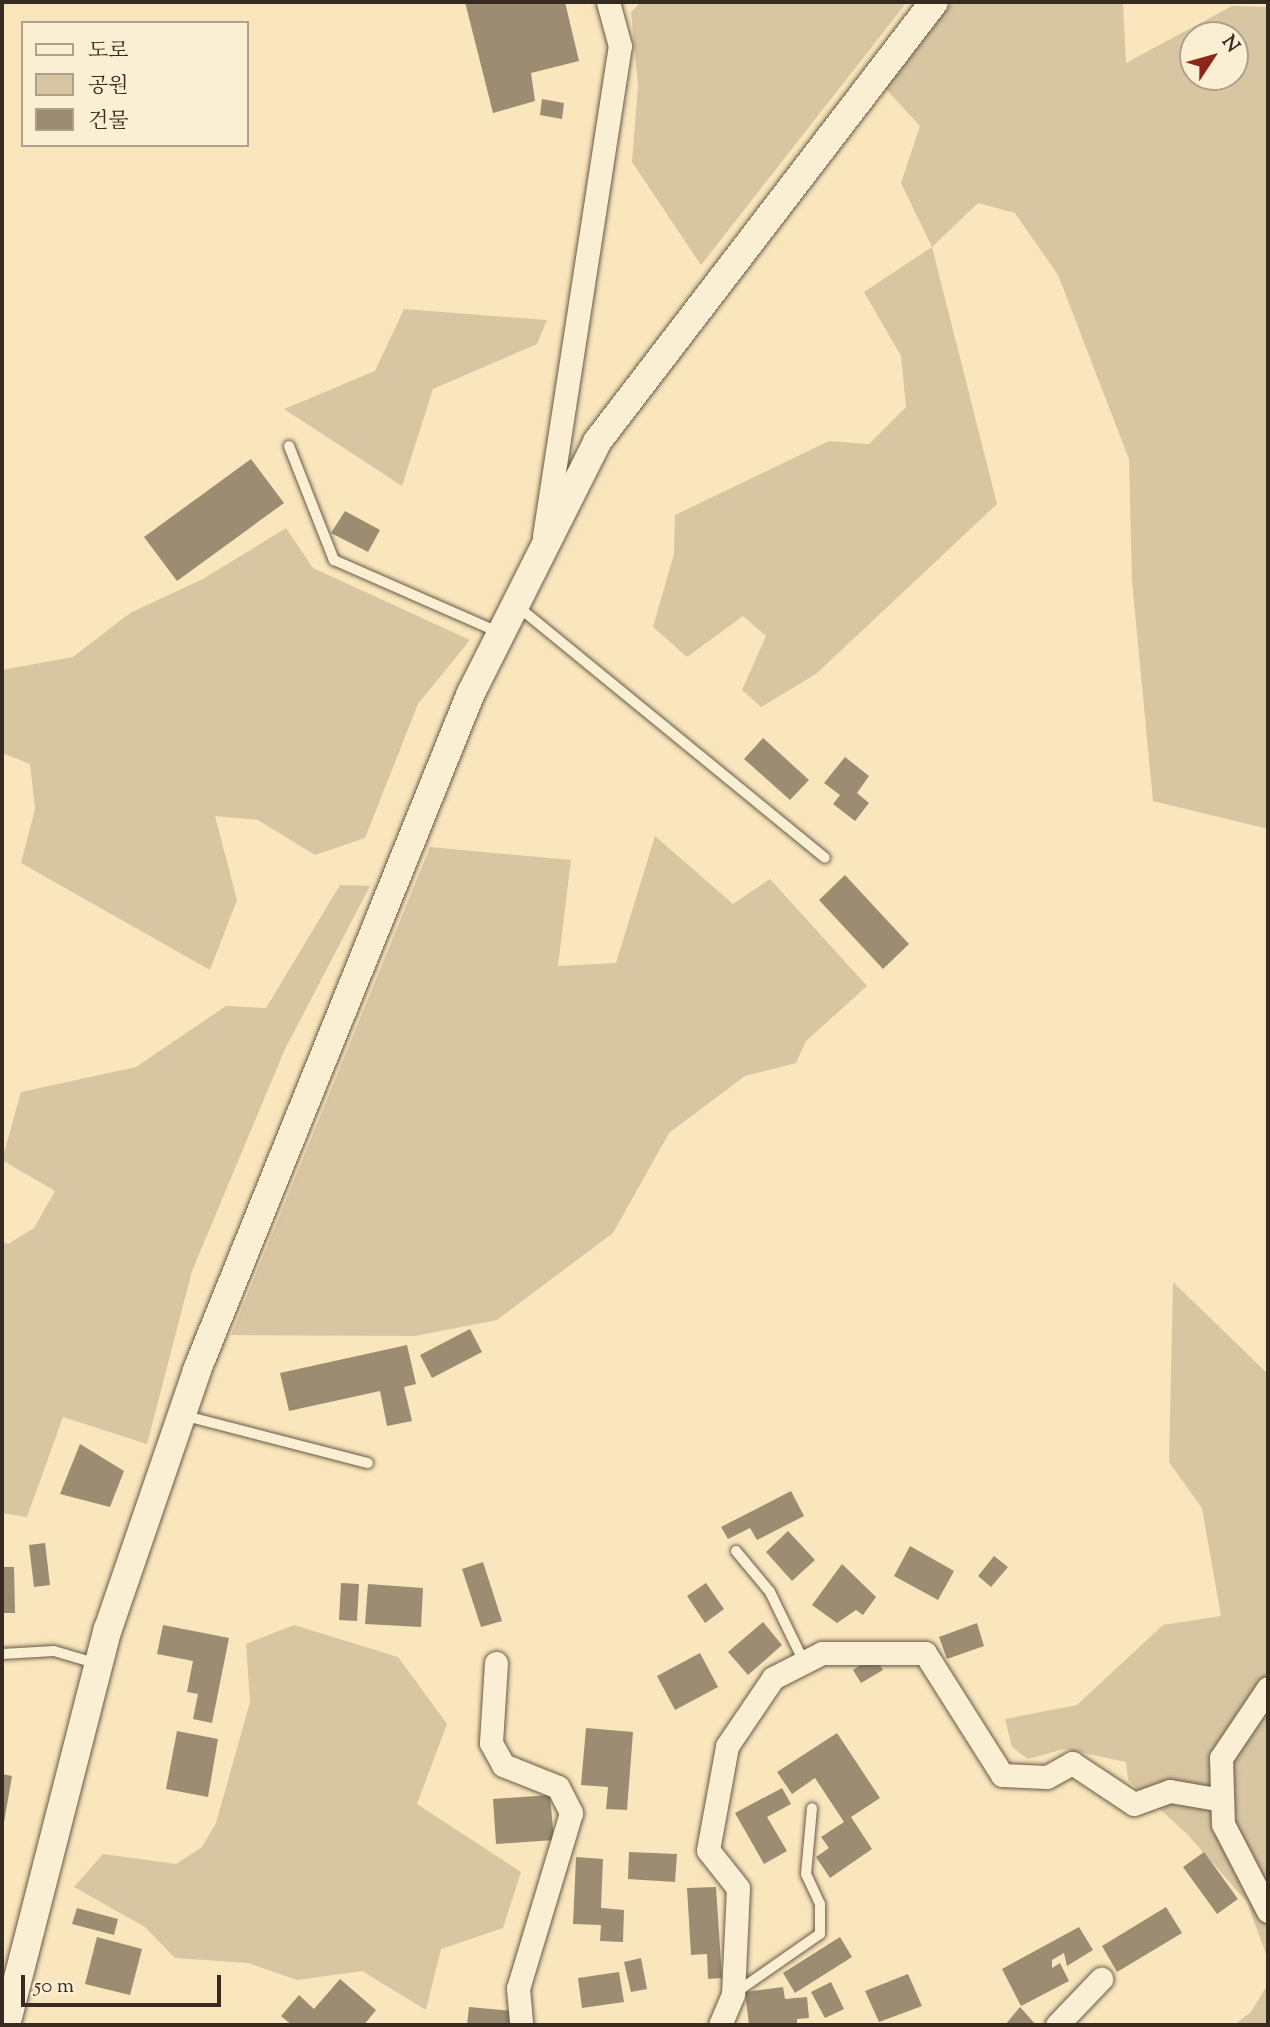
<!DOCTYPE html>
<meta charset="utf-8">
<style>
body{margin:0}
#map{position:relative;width:1270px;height:2027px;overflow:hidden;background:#f9e6bc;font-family:"Sorts Mill Goudy","Noto Serif KR",serif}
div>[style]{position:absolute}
.green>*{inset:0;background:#d8c6a2}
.building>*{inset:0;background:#9c8c72}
.roads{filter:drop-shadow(0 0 2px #685948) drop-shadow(0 0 2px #685948)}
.service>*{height:10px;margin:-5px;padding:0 5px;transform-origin:5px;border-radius:5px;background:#fbefd3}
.minor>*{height:23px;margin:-11.5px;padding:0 11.5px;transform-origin:11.5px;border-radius:11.5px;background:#fbefd3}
.tertiary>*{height:28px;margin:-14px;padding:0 14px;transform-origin:14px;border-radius:14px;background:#fbefd3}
span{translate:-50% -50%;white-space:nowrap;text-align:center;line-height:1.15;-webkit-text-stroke:6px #fbefd3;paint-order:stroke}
.frame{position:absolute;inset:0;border:4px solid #372a21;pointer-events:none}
.legend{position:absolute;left:21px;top:21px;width:228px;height:126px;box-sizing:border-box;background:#fbefd3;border:2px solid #ada08c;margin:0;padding:9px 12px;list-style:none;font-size:21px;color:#372a21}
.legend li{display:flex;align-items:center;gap:14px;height:35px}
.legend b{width:35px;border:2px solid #ada08c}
.north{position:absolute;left:1179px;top:21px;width:70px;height:70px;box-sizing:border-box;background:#fbefd3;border:2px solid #ada08c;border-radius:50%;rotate:54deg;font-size:19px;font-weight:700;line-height:28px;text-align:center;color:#372a21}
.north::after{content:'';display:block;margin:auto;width:24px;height:32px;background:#8f2418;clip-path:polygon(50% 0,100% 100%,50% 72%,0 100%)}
.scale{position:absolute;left:21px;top:1975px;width:200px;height:32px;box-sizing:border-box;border:4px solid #372a21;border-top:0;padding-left:9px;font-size:21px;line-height:24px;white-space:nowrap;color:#372a21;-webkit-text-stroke:5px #fbefd3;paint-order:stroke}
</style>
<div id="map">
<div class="green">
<div style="clip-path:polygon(641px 2px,907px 2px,701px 265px,632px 162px,638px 86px,631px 12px)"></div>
<div style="clip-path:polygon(evenodd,953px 2px,1123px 2px,1126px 63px,1232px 6px,1268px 7px,1268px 829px,1153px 801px,1132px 581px,1129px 459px,1058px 275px,1015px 213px,978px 203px,932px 247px,997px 504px,816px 674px,761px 707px,742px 690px,766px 636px,743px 616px,687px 657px,653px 627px,674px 554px,675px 515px,829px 441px,869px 444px,906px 407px,901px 356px,864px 292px,932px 247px,901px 183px,920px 126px,884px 87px,953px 2px,1193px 35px,1235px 35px,1235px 77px,1193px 77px,1193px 35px)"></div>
<div style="clip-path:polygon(404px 309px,547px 320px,537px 344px,433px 389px,402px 486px,284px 409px,375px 371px)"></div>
<div style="clip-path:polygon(286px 528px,313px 568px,470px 640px,418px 704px,365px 838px,315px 855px,258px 820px,215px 816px,237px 900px,210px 970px,21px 863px,35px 809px,30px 764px,2px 753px,2px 670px,73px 657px,130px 613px,203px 579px)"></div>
<div style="clip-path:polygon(655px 836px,733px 904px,770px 879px,867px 986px,806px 1041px,796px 1063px,745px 1076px,669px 1133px,613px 1233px,497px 1320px,415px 1336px,231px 1335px,430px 847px,571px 860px,558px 966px,616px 963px)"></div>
<div style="clip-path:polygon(340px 885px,370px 886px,285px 1049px,192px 1271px,147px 1444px,63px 1417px,27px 1517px,2px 1513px,2px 1241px,8px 1244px,34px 1228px,55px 1191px,2px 1160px,21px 1092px,136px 1067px,226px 1006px,266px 1008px)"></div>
<div style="clip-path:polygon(1173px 1282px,1268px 1374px,1268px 1960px,1247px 1902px,1188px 1835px,1128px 1780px,1126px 1762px,1064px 1749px,1028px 1759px,1012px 1747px,1005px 1719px,1077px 1705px,1163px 1625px,1221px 1616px,1202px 1508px,1169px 1462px)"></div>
<div style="clip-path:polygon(294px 1625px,398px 1657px,447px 1724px,417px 1804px,521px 1872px,503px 1928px,441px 1949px,426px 2010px,362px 1971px,297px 1980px,248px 1963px,175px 1958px,145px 1927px,74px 1887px,103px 1854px,176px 1864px,202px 1847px,216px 1823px,250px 1702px,246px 1644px)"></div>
<div style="clip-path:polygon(1268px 1984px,1268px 2025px,1234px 2025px,1251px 2012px)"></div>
</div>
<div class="building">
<div style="clip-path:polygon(465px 2px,565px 2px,579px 61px,531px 73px,535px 101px,493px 113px)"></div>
<div style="clip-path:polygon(542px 99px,564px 103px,562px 119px,540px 115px)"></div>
<div style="clip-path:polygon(251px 459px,284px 503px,177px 581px,144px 537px)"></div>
<div style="clip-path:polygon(345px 511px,380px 530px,368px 552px,331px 533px)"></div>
<div style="clip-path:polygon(763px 738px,809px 780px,790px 800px,744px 759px)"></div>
<div style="clip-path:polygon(845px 757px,869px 776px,857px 793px,869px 803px,855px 821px,833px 804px,840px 795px,824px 783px)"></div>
<div style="clip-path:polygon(845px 875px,909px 944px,883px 969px,819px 900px)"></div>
<div style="clip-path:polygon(470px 1329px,482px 1352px,432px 1378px,420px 1355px)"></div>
<div style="clip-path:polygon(407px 1345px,416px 1384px,404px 1387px,412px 1421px,387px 1426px,380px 1391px,289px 1411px,280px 1373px)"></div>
<div style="clip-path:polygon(80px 1444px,124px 1471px,110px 1507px,60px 1494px)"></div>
<div style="clip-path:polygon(791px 1491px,804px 1516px,757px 1540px,750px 1528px,728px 1539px,721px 1527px)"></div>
<div style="clip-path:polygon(788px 1531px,815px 1560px,792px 1581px,766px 1552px)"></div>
<div style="clip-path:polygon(45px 1543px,50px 1585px,34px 1587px,29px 1545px)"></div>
<div style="clip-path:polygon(910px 1546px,954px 1571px,938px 1600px,894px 1576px)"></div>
<div style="clip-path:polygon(994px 1556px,1008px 1567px,991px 1587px,978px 1576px)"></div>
<div style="clip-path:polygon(483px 1562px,502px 1621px,481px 1627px,462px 1569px)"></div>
<div style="clip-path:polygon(842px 1564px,876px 1597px,863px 1615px,856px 1610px,837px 1623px,812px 1605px)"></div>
<div style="clip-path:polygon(2px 1567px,14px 1567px,15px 1613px,2px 1613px)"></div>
<div style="clip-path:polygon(341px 1583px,359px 1584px,357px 1621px,339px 1620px)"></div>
<div style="clip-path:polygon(706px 1583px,724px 1609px,705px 1623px,687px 1596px)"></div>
<div style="clip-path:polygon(368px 1584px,423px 1588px,421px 1627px,365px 1624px)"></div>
<div style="clip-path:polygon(763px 1622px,782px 1645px,748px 1675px,728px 1652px)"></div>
<div style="clip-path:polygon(977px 1623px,984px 1646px,947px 1659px,939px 1637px)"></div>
<div style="clip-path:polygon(163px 1625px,229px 1638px,212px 1723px,193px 1719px,198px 1694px,187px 1692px,193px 1661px,157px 1654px)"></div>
<div style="clip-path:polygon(700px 1653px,718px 1687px,675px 1710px,657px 1676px)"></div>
<div style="clip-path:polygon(874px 1656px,883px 1670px,861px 1683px,853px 1670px)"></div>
<div style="clip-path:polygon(586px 1728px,633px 1732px,627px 1810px,606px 1809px,608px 1787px,581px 1785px)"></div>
<div style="clip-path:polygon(177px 1731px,218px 1739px,208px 1797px,166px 1789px)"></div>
<div style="clip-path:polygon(837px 1733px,880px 1798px,851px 1817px,872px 1849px,830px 1878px,816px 1857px,829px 1848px,821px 1837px,844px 1822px,815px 1778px,792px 1794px,777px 1772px)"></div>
<div style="clip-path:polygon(2px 1774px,12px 1776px,3px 1828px,2px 1828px)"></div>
<div style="clip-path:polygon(782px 1788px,791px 1804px,767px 1817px,787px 1851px,764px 1864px,735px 1813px)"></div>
<div style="clip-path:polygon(550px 1795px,554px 1840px,496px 1844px,493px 1799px)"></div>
<div style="clip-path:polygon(629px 1852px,677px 1854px,675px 1882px,628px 1879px)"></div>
<div style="clip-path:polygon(1204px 1852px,1238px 1899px,1217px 1914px,1183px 1867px)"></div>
<div style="clip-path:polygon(576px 1857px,603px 1859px,601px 1908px,624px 1910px,623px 1942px,600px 1941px,601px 1925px,573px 1924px)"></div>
<div style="clip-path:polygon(716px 1887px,722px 1978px,708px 1979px,707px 1954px,691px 1955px,687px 1888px)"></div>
<div style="clip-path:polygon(1166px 1907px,1182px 1933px,1117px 1972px,1102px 1946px)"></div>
<div style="clip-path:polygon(77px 1908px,118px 1919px,114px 1935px,72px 1924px)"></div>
<div style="clip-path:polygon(1079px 1927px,1093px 1950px,1067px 1966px,1064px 1953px,1052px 1960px,1052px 1968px,1060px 1963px,1069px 1981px,1021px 2006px,1002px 1969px)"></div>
<div style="clip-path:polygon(97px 1937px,142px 1949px,130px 1995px,85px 1984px)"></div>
<div style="clip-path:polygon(840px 1937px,852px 1957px,795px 1993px,783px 1973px)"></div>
<div style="clip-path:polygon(641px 1958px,647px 1989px,631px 1992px,624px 1962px)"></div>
<div style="clip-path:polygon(619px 1972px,624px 2002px,582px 2008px,578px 1978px)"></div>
<div style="clip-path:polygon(908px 1974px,922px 2006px,879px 2022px,865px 1991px)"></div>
<div style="clip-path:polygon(340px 1979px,376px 2010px,364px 2025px,292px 2025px,281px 2016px,299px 1995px,314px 2009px)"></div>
<div style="clip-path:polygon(831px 1982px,844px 2009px,825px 2018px,811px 1992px)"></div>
<div style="clip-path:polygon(783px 1987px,785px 1999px,807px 1997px,809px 2018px,797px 2019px,797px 2025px,749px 2025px,745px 1992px)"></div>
<div style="clip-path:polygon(469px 2007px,512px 2011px,511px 2025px,467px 2025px)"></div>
<div style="clip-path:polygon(1020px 2007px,1036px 2025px,1005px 2025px)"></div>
</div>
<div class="roads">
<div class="service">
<div style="left:289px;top:446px;width:123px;rotate:68.5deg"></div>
<div style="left:334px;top:560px;width:181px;rotate:23.7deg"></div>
<div style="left:516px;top:605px;width:399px;rotate:39.3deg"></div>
<div style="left:182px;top:1415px;width:192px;rotate:14.5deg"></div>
<div style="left:736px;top:1551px;width:53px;rotate:50.3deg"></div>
<div style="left:770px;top:1592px;width:78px;rotate:64.1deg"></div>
<div style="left:2px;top:1654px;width:52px;rotate:-3.3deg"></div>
<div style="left:54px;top:1651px;width:46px;rotate:16.5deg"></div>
<div style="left:735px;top:1993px;width:103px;rotate:-34.8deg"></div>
<div style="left:820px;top:1934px;width:30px;rotate:-90deg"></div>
<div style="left:820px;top:1904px;width:33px;rotate:-115deg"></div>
<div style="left:806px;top:1874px;width:66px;rotate:-84.8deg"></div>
</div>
<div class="minor">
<div style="left:544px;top:536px;width:496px;rotate:-81.2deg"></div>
<div style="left:620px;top:46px;width:46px;rotate:-105.3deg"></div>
<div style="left:496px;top:1663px;width:80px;rotate:93.6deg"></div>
<div style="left:491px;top:1743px;width:25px;rotate:61deg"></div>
<div style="left:503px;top:1765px;width:59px;rotate:21.8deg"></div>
<div style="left:558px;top:1787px;width:29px;rotate:63deg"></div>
<div style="left:571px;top:1813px;width:183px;rotate:106.8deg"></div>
<div style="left:518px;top:1988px;width:37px;rotate:85deg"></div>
<div style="left:1268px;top:1688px;width:84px;rotate:123.9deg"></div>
<div style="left:1221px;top:1758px;width:66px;rotate:88.3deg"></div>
<div style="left:1223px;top:1824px;width:98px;rotate:62.7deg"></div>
<div style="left:720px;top:2025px;width:34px;rotate:-67deg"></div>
<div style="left:733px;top:1994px;width:106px;rotate:-87.3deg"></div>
<div style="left:738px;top:1888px;width:48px;rotate:-128.3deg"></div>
<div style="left:708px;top:1850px;width:106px;rotate:-79.6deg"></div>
<div style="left:727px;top:1746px;width:82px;rotate:-55.9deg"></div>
<div style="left:773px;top:1678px;width:55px;rotate:-27deg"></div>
<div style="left:822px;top:1653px;width:103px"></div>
<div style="left:925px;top:1653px;width:144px;rotate:57.7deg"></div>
<div style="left:1002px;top:1775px;width:45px;rotate:2.5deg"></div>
<div style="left:1047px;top:1777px;width:29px;rotate:-29deg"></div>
<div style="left:1072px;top:1763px;width:74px;rotate:33.5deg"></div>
<div style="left:1134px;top:1804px;width:38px;rotate:-20deg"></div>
<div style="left:1170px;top:1791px;width:53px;rotate:9.8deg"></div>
<div style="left:1057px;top:2025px;width:64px;rotate:-46.3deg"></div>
</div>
<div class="tertiary">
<div style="left:6px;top:2025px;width:409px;rotate:-75.6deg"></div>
<div style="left:108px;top:1629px;width:274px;rotate:-71deg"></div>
<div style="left:197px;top:1370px;width:730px;rotate:-67.97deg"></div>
<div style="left:471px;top:693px;width:281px;rotate:-63.3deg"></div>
<div style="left:597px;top:442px;width:554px;rotate:-52.55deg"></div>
</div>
</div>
<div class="frame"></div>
<ul class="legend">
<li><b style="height:9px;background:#fbefd3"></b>도로</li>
<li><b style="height:19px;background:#d8c6a2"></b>공원</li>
<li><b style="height:19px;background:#9c8c72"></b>건물</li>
</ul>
<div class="north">N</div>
<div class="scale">50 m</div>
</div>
